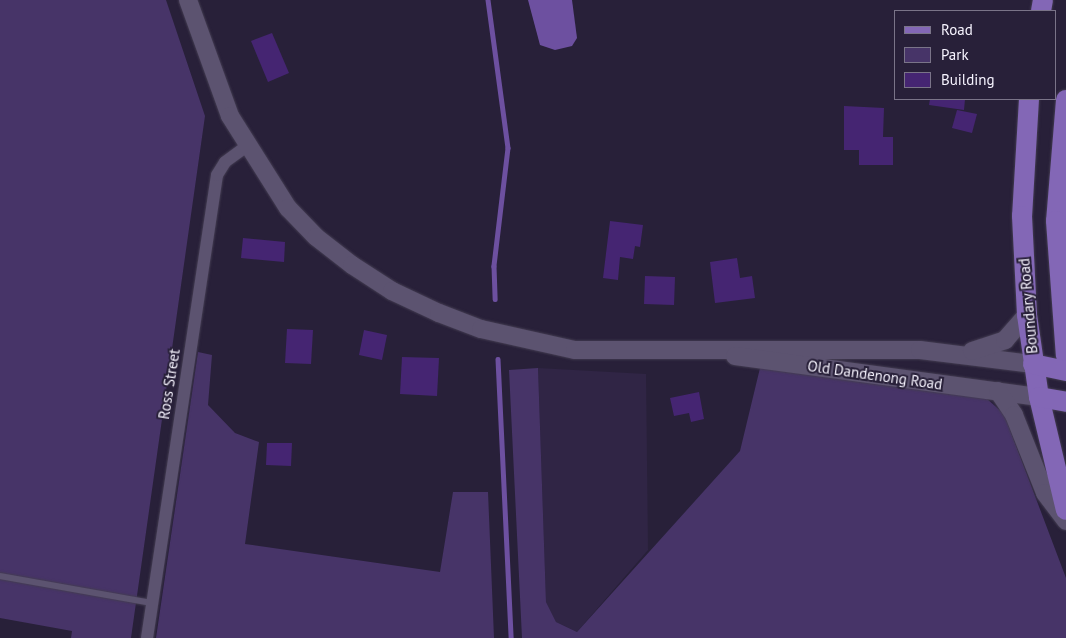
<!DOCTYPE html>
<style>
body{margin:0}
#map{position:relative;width:1066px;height:638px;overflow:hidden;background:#282039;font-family:"PT Sans",sans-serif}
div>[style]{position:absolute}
.built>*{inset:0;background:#302545}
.green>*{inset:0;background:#473468}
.water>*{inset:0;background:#6d50a0}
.stream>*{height:4.5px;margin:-2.25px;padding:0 2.25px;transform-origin:2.25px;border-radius:2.25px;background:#6d50a0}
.building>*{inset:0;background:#452572}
.roads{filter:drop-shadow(0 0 1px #433c51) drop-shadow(0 0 1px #433c51)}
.service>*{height:6px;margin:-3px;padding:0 3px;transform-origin:3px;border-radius:3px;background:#5c5370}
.minor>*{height:12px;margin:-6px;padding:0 6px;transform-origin:6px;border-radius:6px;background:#5c5370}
.secondary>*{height:18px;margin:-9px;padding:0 9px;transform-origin:9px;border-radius:9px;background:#5c5370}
.primary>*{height:20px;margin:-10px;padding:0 10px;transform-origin:10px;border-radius:10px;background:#8367b6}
span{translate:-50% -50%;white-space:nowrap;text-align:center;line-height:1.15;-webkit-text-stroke:4px #282039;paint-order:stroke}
.street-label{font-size:15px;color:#f6f3fe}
.legend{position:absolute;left:894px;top:10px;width:162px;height:90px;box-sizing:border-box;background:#282039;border:1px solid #7a7488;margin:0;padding:6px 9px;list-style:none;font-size:15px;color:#f6f3fe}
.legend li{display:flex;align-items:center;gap:10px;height:25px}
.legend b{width:25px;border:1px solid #7a7488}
</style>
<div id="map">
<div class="built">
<div style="clip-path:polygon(538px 368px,646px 374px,648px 550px,577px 632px,556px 622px,546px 602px)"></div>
</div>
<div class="green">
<div style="clip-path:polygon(0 0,166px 0,205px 116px,131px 638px,71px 638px,72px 631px,0 618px)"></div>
<div style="clip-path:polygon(198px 352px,212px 355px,208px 405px,235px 433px,259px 442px,245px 544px,440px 572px,453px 492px,488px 492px,494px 638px,156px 638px)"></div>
<div style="clip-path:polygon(538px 368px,546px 602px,556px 622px,577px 632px,740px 451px,760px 368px,986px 398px,1004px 414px,1066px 578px,1066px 638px,522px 638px,509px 370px)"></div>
</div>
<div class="water">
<div style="clip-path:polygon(528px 0,572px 0,577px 38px,572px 46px,555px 50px,540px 45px)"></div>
</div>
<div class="stream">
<div style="left:488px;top:0;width:149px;rotate:82.3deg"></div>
<div style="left:508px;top:148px;width:119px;rotate:96.8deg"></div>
<div style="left:494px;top:266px;width:33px;rotate:88deg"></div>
<div style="left:498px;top:359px;width:279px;rotate:87.3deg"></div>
</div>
<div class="building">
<div style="clip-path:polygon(272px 33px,289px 73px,268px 82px,251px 41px)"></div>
<div style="clip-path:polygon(930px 99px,965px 99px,964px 110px,929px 105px)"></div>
<div style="clip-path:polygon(844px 106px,884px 108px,883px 137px,893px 137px,893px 165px,859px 165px,859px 150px,844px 150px)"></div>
<div style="clip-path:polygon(957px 110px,977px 114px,972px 133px,952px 128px)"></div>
<div style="clip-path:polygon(610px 221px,643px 225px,640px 247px,635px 246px,633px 259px,620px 257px,618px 280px,603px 278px)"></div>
<div style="clip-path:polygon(243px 238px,285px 242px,284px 262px,241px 258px)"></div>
<div style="clip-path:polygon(737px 258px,740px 278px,752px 276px,755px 298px,715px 303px,710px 262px)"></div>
<div style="clip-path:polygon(645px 276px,675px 277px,674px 305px,644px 304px)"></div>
<div style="clip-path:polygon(287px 329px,313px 330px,311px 364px,285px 363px)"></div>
<div style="clip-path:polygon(364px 330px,387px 335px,382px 360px,359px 355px)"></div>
<div style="clip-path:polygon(402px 357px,439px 358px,437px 396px,400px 394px)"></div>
<div style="clip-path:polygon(699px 392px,704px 419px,691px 422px,689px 413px,674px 416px,670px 398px)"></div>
<div style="clip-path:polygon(267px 443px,292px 443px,291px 466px,266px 465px)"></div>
</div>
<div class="roads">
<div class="service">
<div style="left:0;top:576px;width:154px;rotate:10.1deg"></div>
</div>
<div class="minor">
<div style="left:147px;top:638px;width:468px;rotate:-81.4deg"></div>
<div style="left:217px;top:175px;width:15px;rotate:-58deg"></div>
<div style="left:225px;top:162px;width:26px;rotate:-36deg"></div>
</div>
<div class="secondary">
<div style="left:188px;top:0;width:123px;rotate:70.1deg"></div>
<div style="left:230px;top:116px;width:109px;rotate:57.8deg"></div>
<div style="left:288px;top:208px;width:40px;rotate:46deg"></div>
<div style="left:316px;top:237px;width:46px;rotate:37.9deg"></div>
<div style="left:352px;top:265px;width:48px;rotate:33deg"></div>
<div style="left:392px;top:291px;width:52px;rotate:25.1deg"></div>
<div style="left:439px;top:313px;width:45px;rotate:20.9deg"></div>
<div style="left:481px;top:329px;width:96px;rotate:12.6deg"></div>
<div style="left:575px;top:350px;width:345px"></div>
<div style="left:920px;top:350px;width:114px;rotate:7.1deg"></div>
<div style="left:972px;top:351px;width:35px;rotate:-18deg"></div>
<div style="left:1005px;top:340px;width:33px;rotate:-49deg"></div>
<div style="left:735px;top:356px;width:307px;rotate:7.7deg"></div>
<div style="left:998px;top:391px;width:29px;rotate:56deg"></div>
<div style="left:1014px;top:415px;width:84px;rotate:68.3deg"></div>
<div style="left:1045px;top:493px;width:35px;rotate:53deg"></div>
</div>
<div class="primary">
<div style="left:1041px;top:11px;width:11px;rotate:-80deg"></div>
<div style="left:1029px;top:99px;width:117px;rotate:93.4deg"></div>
<div style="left:1022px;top:216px;width:99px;rotate:87.1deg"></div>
<div style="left:1027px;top:315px;width:83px;rotate:81.7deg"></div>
<div style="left:1039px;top:397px;width:116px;rotate:76.6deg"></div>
<div style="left:1066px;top:100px;width:121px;rotate:94.7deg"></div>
<div style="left:1056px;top:221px;width:135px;rotate:85.8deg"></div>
<div style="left:1033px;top:364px;width:34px;rotate:12deg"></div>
<div style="left:1039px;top:397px;width:27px;rotate:10deg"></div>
</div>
</div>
<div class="street-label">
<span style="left:1028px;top:306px;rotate:-95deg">Boundary Road</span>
<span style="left:875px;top:375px;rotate:8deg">Old Dandenong Road</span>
<span style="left:169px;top:384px;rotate:-81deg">Ross Street</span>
</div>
<ul class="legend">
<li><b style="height:6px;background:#8367b6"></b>Road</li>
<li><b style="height:14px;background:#473468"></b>Park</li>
<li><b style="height:14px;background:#452572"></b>Building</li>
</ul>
</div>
